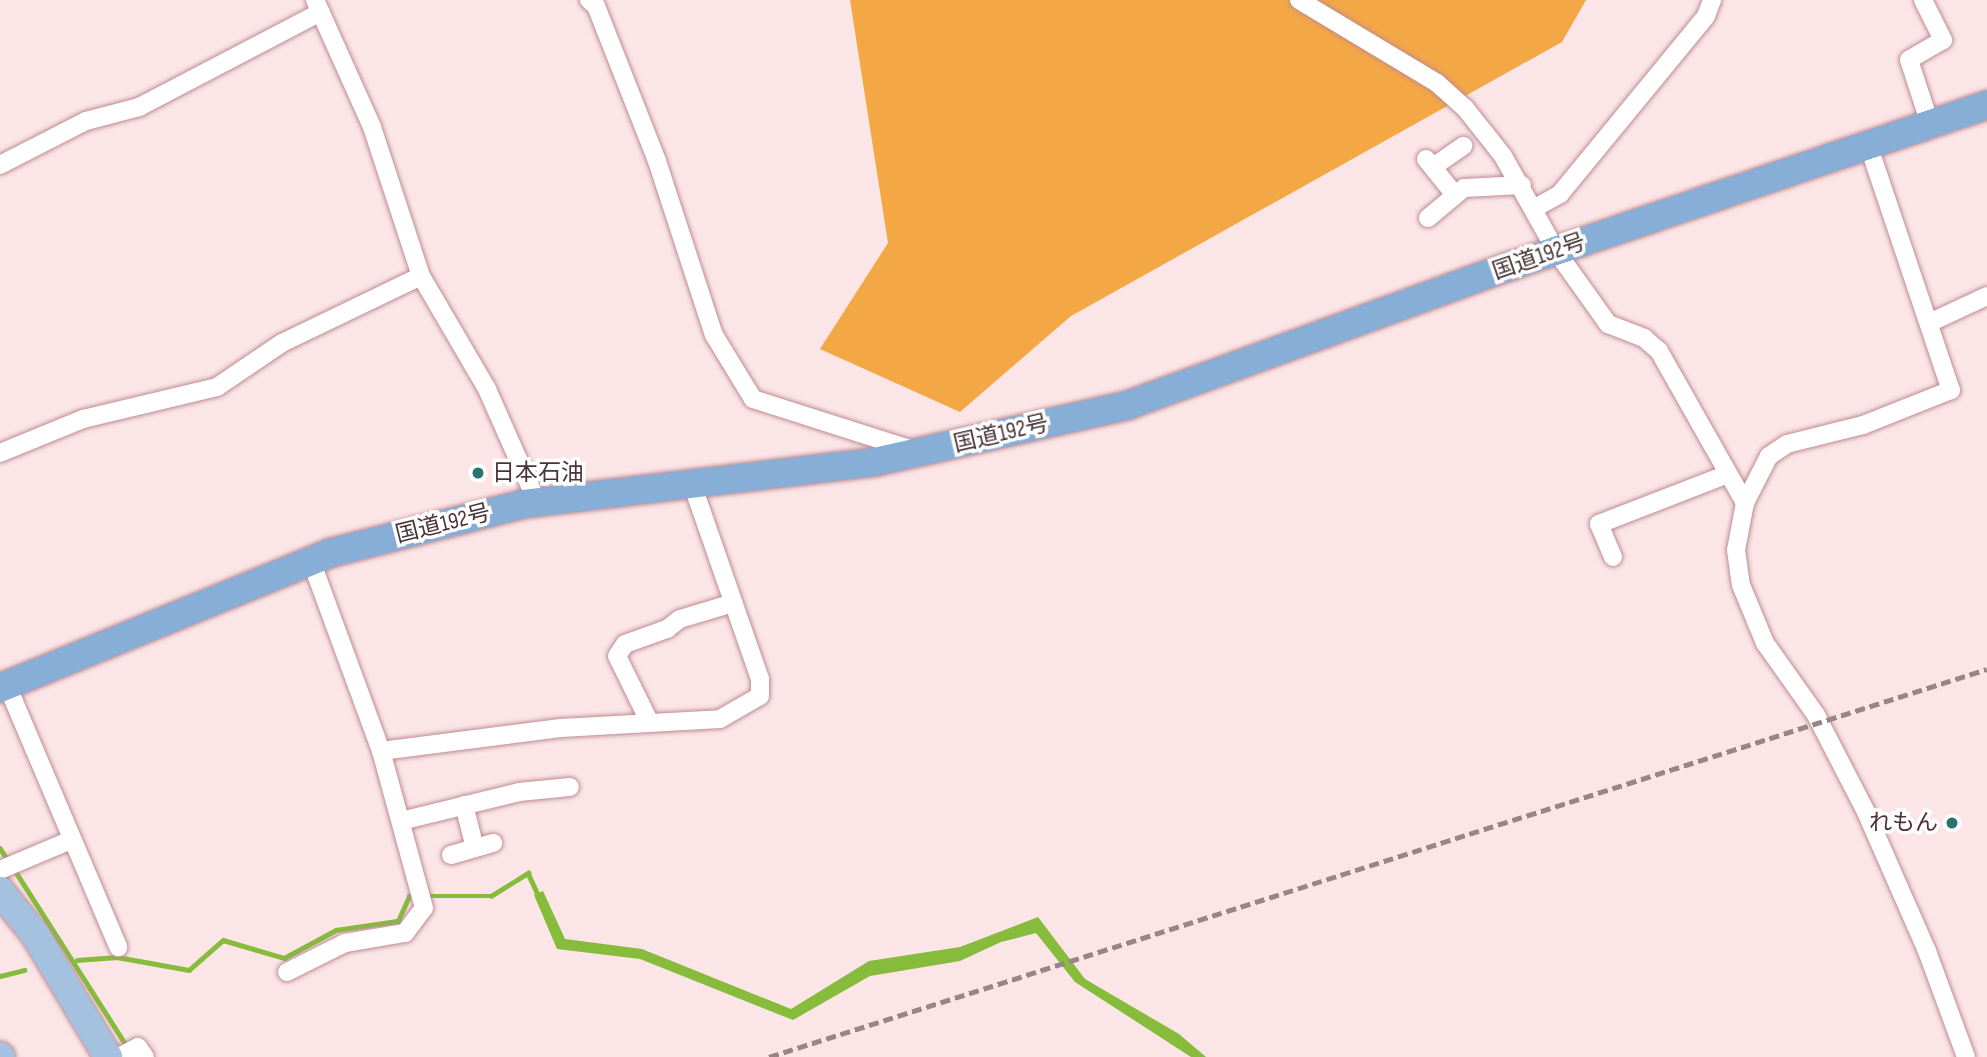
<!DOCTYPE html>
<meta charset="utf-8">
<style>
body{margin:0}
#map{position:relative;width:1987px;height:1057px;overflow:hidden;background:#fbe5e7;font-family:"Sofia Sans Condensed","Noto Sans JP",sans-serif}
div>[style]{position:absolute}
.green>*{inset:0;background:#f4a745}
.water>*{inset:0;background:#86bb3c}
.stream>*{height:4.5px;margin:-2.25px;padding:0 2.25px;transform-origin:2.25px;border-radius:2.25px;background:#86bb3c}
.roads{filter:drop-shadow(0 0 2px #be8b92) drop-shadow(0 0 2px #be8b92)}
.minor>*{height:18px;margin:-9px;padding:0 9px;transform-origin:9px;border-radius:9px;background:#fff}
.primary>*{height:28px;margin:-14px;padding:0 14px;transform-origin:14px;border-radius:14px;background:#a4c2e0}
.trunk>*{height:28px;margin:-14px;padding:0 14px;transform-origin:14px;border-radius:14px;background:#86aed6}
.rail>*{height:4.5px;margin-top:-2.25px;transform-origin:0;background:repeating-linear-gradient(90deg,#9a8487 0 10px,transparent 0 15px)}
.dots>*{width:19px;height:19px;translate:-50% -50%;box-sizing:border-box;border:4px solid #fff;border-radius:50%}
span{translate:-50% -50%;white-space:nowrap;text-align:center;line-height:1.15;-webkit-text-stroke:7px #fff;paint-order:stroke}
.street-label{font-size:23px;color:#493437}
.poi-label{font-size:23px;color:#493437}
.left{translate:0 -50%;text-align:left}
.right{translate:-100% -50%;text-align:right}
</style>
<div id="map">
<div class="green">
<div style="clip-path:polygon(850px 0,1586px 0,1562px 42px,1071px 316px,960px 412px,820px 349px,888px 243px)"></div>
</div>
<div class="water">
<div style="clip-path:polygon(543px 891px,565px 939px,642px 949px,791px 1009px,869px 961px,960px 947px,1038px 917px,1085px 979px,1179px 1034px,1206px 1057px,1191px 1057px,1075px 982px,1036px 933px,1001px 942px,960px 961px,870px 976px,793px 1020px,640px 959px,557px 949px,534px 895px)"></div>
</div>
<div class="stream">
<div style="left:0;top:848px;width:17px;rotate:57deg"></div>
<div style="left:14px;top:869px;width:212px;rotate:57.5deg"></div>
<div style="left:425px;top:896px;width:66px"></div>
<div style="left:491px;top:896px;width:44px;rotate:-31.9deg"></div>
<div style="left:528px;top:873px;width:29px;rotate:65deg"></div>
<div style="left:77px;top:960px;width:40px;rotate:-4.3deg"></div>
<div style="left:117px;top:957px;width:73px;rotate:10.2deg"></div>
<div style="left:189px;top:970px;width:45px;rotate:-41.4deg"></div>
<div style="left:223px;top:940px;width:64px;rotate:16.4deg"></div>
<div style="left:284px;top:958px;width:59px;rotate:-28.3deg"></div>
<div style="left:336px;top:930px;width:63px;rotate:-8.3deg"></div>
<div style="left:398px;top:921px;width:27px;rotate:-66deg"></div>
<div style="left:409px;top:896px;width:7px"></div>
<div style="left:0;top:976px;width:25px;rotate:-14deg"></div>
</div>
<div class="roads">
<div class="minor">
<div style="left:315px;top:0;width:139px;rotate:65.8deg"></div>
<div style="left:372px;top:127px;width:157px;rotate:71.8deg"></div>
<div style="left:421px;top:276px;width:131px;rotate:59.7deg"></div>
<div style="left:487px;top:389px;width:124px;rotate:66.1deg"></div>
<div style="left:589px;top:0;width:9px;rotate:41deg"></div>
<div style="left:596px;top:6px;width:167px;rotate:68.5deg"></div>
<div style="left:657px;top:161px;width:183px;rotate:71.9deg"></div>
<div style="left:714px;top:335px;width:75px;rotate:58.6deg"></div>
<div style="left:753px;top:399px;width:168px;rotate:17.7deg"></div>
<div style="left:1299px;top:0;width:161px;rotate:31deg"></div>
<div style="left:1437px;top:83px;width:38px;rotate:42deg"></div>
<div style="left:1465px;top:108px;width:61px;rotate:51.6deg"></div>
<div style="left:1503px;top:156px;width:109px;rotate:60.8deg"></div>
<div style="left:1556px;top:251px;width:90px;rotate:54.5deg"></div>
<div style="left:1608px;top:324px;width:39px;rotate:21deg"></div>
<div style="left:1644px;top:338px;width:20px;rotate:41deg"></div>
<div style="left:1659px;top:351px;width:175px;rotate:60.5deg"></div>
<div style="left:1923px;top:0;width:45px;rotate:63.4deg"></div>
<div style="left:1943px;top:40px;width:39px;rotate:150deg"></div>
<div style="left:1909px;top:60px;width:67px;rotate:71.8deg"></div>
<div style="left:1868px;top:144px;width:260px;rotate:71.4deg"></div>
<div style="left:1951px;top:390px;width:95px;rotate:158.3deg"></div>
<div style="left:1863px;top:425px;width:78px;rotate:166deg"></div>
<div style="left:1787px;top:444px;width:22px;rotate:146deg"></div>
<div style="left:1769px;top:456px;width:53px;rotate:117.1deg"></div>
<div style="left:1745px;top:503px;width:48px;rotate:100.8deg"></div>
<div style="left:1736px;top:550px;width:35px;rotate:82deg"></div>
<div style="left:1741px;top:585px;width:63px;rotate:67.5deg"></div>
<div style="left:1765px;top:643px;width:88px;rotate:54.7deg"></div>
<div style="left:1816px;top:715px;width:109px;rotate:62.7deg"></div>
<div style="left:1866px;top:812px;width:152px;rotate:66.3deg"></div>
<div style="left:1927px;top:951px;width:113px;rotate:69.8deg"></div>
<div style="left:1426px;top:159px;width:46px;rotate:51.1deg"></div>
<div style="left:0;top:165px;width:97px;rotate:-27.1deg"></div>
<div style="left:86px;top:121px;width:55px;rotate:-14.8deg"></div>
<div style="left:139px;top:107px;width:205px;rotate:-27.6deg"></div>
<div style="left:1433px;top:167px;width:37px;rotate:-35deg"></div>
<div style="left:1535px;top:208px;width:29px;rotate:-29deg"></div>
<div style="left:1560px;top:194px;width:230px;rotate:-50.6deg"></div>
<div style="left:1706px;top:16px;width:17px;rotate:-69deg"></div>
<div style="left:1428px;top:218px;width:47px;rotate:-39.8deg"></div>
<div style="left:1464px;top:188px;width:58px;rotate:-3deg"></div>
<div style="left:1931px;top:322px;width:62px;rotate:-24.9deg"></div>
<div style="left:0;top:453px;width:90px;rotate:-22.3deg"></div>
<div style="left:83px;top:419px;width:138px;rotate:-13.4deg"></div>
<div style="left:217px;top:387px;width:78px;rotate:-34.1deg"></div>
<div style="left:282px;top:343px;width:154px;rotate:-25.7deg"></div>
<div style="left:1613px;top:557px;width:36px;rotate:-113deg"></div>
<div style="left:1599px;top:524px;width:138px;rotate:-21.2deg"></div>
<div style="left:7px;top:685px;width:285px;rotate:67deg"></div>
<div style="left:649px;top:721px;width:72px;rotate:-116.2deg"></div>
<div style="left:617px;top:656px;width:14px;rotate:-56deg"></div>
<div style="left:625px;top:644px;width:45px;rotate:-19.7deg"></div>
<div style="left:667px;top:629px;width:16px;rotate:-38deg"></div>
<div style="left:680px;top:619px;width:55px;rotate:-16.8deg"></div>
<div style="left:381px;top:751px;width:181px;rotate:-7.3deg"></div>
<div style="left:561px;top:728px;width:159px;rotate:-3.2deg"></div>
<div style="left:720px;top:719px;width:46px;rotate:-29.9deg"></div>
<div style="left:760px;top:696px;width:17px;rotate:-90deg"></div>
<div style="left:760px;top:679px;width:207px;rotate:-109.2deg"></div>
<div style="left:464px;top:805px;width:44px;rotate:75.7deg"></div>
<div style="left:401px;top:821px;width:122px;rotate:-13.8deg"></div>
<div style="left:519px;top:792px;width:51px;rotate:-5.6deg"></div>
<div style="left:451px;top:855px;width:44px;rotate:-15.9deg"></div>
<div style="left:0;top:870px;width:77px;rotate:-22.9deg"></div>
<div style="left:287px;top:972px;width:65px;rotate:-26.6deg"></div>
<div style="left:345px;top:943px;width:61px;rotate:-9.5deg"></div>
<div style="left:405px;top:933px;width:31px;rotate:-53deg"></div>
<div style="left:424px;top:908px;width:163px;rotate:-105.3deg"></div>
<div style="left:381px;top:751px;width:202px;rotate:-110.2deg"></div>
<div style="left:119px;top:1057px;width:21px;rotate:-28deg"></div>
<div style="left:138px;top:1047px;width:12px;rotate:55deg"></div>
</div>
<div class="primary">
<div style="left:0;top:891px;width:58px;rotate:51.3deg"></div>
<div style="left:36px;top:936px;width:141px;rotate:59.2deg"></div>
<div style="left:0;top:1056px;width:1px;rotate:45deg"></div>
</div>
<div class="trunk">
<div style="left:0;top:688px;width:357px;rotate:-22.2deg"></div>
<div style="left:330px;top:553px;width:199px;rotate:-14.2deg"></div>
<div style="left:523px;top:504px;width:354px;rotate:-6.8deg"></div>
<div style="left:874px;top:462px;width:260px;rotate:-12.6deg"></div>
<div style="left:1128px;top:405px;width:404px;rotate:-20deg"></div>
<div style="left:1508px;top:267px;width:506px;rotate:-18.69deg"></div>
</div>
</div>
<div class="rail">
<div style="left:769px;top:1057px;width:1278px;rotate:-17.67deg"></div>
</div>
<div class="dots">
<div style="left:478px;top:473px;background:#29736e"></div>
<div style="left:1952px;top:823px;background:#29736e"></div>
</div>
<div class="street-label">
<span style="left:1539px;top:257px;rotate:-19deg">国道192号</span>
<span style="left:1001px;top:434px;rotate:-13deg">国道192号</span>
<span style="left:443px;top:524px;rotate:-14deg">国道192号</span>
</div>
<div class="poi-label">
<span class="left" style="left:492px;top:473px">日本石油</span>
<span class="right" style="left:1938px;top:823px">れもん</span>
</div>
</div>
